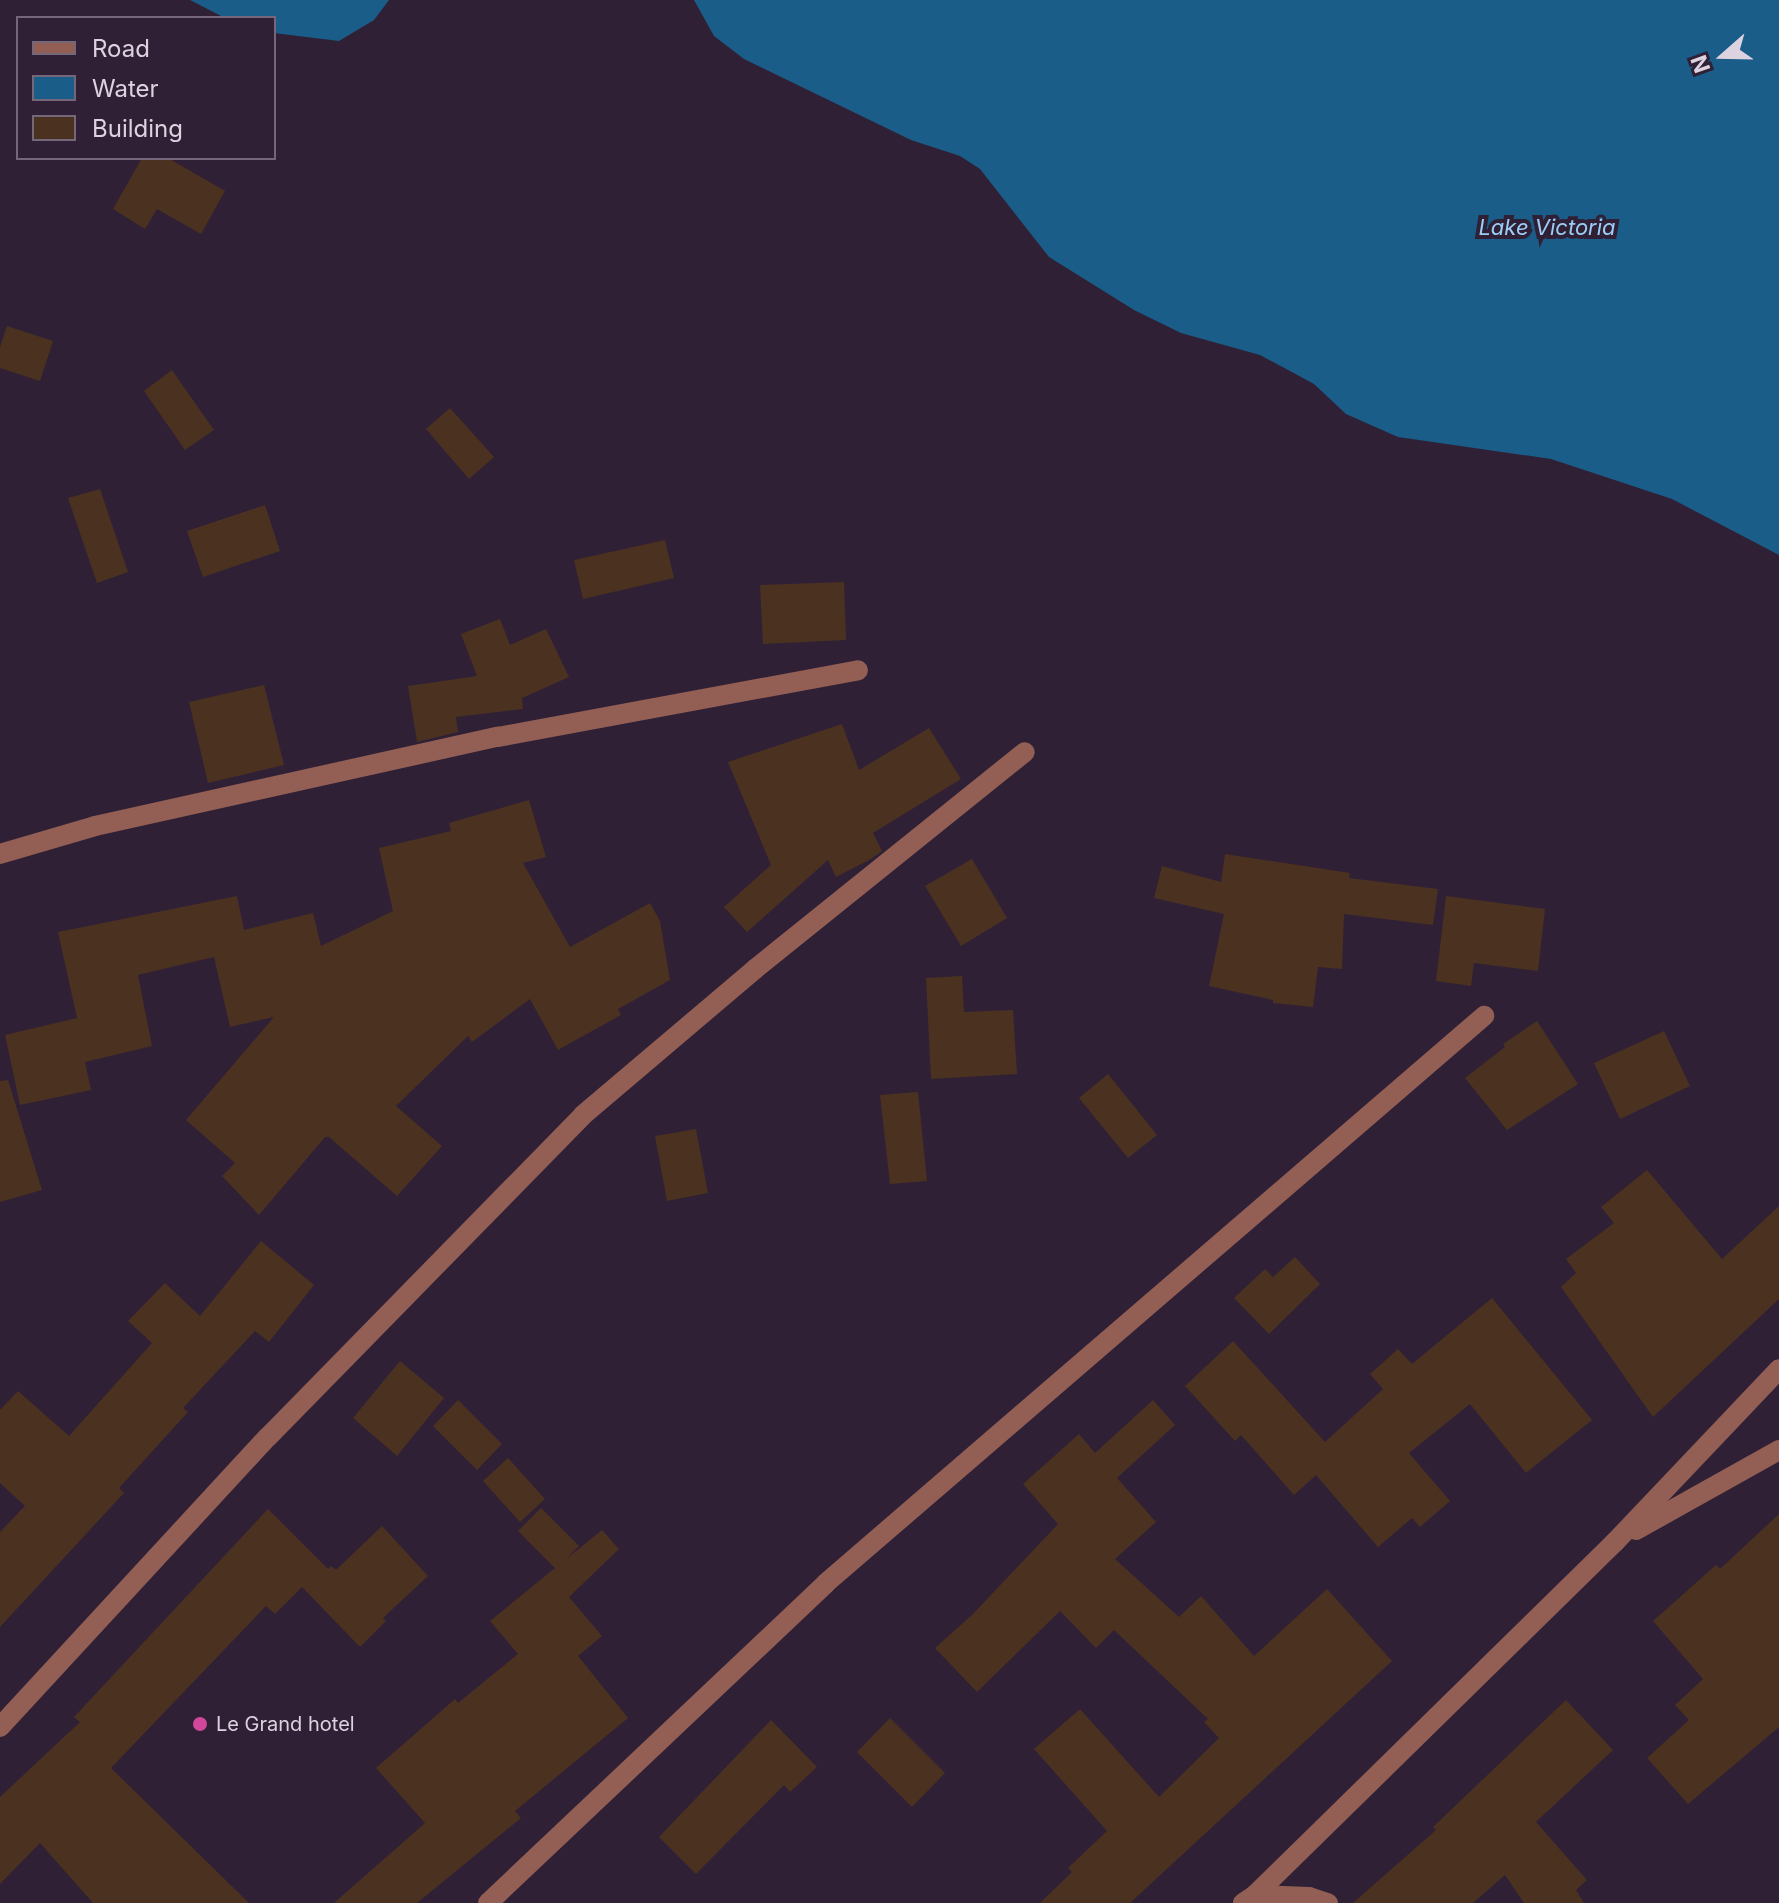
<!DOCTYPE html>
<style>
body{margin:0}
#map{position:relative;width:1779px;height:1903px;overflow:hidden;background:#302036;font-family:Inter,sans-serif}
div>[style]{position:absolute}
.water>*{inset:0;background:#195d88}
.building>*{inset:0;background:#4a3120}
.minor>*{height:20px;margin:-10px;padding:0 10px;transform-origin:10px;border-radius:10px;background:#935f54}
.dots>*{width:22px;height:22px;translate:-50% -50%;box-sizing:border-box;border:4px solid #302036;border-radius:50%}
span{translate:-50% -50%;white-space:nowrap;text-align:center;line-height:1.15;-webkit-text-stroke:8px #302036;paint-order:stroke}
.poi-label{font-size:20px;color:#dcd2e0}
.left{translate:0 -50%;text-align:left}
.water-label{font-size:22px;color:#9ccdf4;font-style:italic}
.legend{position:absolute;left:16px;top:16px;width:260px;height:144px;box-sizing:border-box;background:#302036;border:2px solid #75677a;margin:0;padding:10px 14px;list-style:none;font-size:24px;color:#dcd2e0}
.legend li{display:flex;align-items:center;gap:16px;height:40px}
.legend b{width:40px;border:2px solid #75677a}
.north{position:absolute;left:1683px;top:16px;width:80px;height:80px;-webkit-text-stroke:6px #302036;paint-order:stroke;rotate:250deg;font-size:22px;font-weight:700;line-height:32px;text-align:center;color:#dcd2e0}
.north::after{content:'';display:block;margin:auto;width:28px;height:36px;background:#dcd2e0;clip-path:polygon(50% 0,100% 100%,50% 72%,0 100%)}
</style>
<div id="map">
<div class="water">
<div style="clip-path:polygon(190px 0,389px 0,374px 20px,339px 41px,274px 33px,274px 18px,225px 18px)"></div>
<div style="clip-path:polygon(694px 0,1779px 0,1779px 555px,1672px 499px,1551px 459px,1398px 437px,1346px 414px,1314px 384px,1260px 355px,1181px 333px,1134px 310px,1049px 257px,980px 169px,960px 156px,911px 140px,744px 59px,714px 36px)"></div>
</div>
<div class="building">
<div style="clip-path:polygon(142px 158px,168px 158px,225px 191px,201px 234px,157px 209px,145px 229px,113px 209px)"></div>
<div style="clip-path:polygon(7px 326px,53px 341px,40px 381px,0 368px,0 347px)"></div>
<div style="clip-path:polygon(172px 370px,214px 430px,185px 450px,144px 391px)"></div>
<div style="clip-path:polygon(450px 408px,494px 457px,469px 479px,426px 429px)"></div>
<div style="clip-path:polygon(100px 489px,128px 572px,97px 583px,68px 498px)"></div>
<div style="clip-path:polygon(265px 505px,280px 551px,203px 577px,187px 531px)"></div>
<div style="clip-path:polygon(665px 540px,674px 578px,583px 599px,574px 560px)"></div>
<div style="clip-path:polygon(844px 582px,846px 640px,763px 644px,760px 585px)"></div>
<div style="clip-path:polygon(500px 619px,510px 645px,546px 629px,569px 677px,522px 698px,523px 709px,456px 717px,458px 732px,417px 742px,408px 686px,477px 676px,461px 634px)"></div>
<div style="clip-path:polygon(264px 685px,284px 765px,208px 783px,189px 702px)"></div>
<div style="clip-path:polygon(842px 724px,859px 770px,929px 728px,961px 779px,873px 833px,882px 851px,871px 859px,836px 877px,828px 860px,747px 932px,724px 907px,771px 865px,728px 762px)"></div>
<div style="clip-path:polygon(529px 800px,546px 857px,523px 863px,570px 947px,650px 903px,660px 921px,670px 980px,618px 1009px,621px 1015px,558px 1050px,530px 999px,472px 1042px,468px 1036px,396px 1106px,442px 1146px,397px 1196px,329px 1137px,325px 1137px,259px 1215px,222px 1176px,235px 1163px,186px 1120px,274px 1017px,230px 1027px,214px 957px,138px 975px,152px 1046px,85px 1062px,91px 1090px,20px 1105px,5px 1035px,77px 1018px,58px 932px,237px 896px,244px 930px,313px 913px,321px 946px,393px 911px,379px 848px,451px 831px,449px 823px)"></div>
<div style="clip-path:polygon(1225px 854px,1350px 873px,1349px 878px,1438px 889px,1433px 925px,1344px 914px,1342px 969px,1318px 967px,1313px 1007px,1273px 1003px,1273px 1000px,1209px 986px,1224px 914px,1154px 898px,1162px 866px,1221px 882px)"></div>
<div style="clip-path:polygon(972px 859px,1007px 918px,961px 946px,925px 886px)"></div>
<div style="clip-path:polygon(1446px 896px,1545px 909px,1538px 971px,1474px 963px,1471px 986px,1436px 981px)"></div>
<div style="clip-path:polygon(962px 976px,964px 1012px,1013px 1010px,1017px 1074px,931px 1079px,926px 978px)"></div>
<div style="clip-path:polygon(1537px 1021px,1578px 1084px,1507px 1130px,1465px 1078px,1505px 1047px,1503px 1044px)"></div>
<div style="clip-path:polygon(1664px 1031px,1690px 1086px,1620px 1119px,1594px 1063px)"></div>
<div style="clip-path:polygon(1108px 1074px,1157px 1135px,1128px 1158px,1079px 1098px)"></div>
<div style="clip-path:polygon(8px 1080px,42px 1190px,0 1202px,0 1081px)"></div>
<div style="clip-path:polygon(918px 1092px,927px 1181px,890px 1184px,880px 1095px)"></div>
<div style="clip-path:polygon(696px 1129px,708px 1193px,667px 1201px,655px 1136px)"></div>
<div style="clip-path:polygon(1647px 1170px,1722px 1259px,1779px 1206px,1779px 1299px,1653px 1417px,1561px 1287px,1576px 1273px,1566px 1259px,1614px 1223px,1601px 1207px)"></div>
<div style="clip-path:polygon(261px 1241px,314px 1285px,269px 1342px,255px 1331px,183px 1408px,188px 1412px,119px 1488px,124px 1493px,0 1627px,0 1532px,25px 1506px,0 1483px,0 1410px,18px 1391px,69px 1436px,152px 1343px,128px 1321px,165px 1283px,200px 1316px)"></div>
<div style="clip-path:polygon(1295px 1257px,1320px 1284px,1269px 1334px,1234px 1298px,1265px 1269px,1273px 1277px)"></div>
<div style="clip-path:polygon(1492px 1298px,1592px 1420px,1526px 1473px,1470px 1404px,1409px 1453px,1450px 1501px,1420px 1527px,1412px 1518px,1378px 1547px,1316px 1475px,1294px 1495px,1241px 1435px,1235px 1441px,1185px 1386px,1233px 1341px,1325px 1442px,1383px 1389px,1370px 1374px,1398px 1349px,1412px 1364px)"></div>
<div style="clip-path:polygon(400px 1361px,444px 1398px,397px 1456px,353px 1418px)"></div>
<div style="clip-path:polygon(458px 1400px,502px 1444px,477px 1470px,433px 1426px)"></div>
<div style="clip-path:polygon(1153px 1400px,1175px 1425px,1117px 1478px,1156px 1522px,1115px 1559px,1179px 1617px,1201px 1596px,1254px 1656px,1327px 1589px,1392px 1661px,1130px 1903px,1040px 1903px,1072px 1872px,1068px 1868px,1107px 1831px,1034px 1749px,1080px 1709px,1159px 1797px,1219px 1738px,1204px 1722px,1208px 1719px,1114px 1630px,1096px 1648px,1060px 1611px,977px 1692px,935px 1648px,973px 1614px,1058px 1524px,1023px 1484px,1079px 1434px,1095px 1453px)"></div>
<div style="clip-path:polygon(508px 1458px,545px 1499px,520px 1522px,483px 1481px)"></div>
<div style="clip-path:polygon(541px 1508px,579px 1546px,566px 1559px,602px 1530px,619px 1549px,569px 1597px,602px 1636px,578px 1656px,628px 1718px,515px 1811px,521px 1818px,417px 1903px,334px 1903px,425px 1823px,376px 1768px,455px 1699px,458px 1703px,518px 1654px,490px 1621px,555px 1568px,518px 1531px)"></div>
<div style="clip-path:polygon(268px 1509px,328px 1569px,331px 1566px,336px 1570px,382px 1526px,428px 1576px,383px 1618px,386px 1621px,360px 1647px,302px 1587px,275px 1614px,266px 1606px,111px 1768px,249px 1903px,93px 1903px,40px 1843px,0 1884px,0 1797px,80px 1722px,74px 1717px)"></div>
<div style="clip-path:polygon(1779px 1514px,1779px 1727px,1688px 1804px,1647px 1758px,1689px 1720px,1675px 1705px,1703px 1679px,1653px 1621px,1716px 1565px,1720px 1569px)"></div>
<div style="clip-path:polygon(1566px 1700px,1613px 1750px,1536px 1822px,1587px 1880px,1576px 1890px,1584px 1903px,1524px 1903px,1505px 1875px,1473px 1903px,1353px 1903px,1436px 1830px,1433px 1827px)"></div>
<div style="clip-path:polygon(890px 1718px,945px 1773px,912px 1807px,857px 1752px)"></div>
<div style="clip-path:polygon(771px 1720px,817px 1767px,790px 1792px,784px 1785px,696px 1874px,659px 1837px)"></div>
</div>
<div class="minor">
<div style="left:0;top:854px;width:99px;rotate:-16.4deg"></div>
<div style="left:95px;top:826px;width:413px;rotate:-12.5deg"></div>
<div style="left:498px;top:737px;width:366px;rotate:-10.5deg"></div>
<div style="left:1636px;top:1530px;width:164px;rotate:-29.2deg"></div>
<div style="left:0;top:1727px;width:395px;rotate:-47.3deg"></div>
<div style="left:268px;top:1437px;width:450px;rotate:-45.6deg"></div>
<div style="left:583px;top:1115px;width:226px;rotate:-40.3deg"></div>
<div style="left:755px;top:969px;width:346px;rotate:-38.8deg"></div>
<div style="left:1255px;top:1895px;width:504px;rotate:-44.44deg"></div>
<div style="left:1615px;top:1542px;width:238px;rotate:-46.5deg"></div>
<div style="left:488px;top:1903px;width:465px;rotate:-43.4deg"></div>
<div style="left:826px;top:1583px;width:869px;rotate:-40.75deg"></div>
<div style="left:1243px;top:1903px;width:14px;rotate:-34deg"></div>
<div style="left:1255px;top:1895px;width:54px;rotate:2.1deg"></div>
<div style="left:1309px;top:1897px;width:20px;rotate:18deg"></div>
</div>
<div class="dots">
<div style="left:200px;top:1724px;background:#d1479c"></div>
</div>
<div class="poi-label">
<span class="left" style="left:216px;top:1724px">Le Grand hotel</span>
</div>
<div class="water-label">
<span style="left:1547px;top:228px">Lake Victoria</span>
</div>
<ul class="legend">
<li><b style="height:10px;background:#935f54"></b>Road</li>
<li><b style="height:22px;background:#195d88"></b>Water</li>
<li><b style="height:22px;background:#4a3120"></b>Building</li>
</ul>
<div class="north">N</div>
</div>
